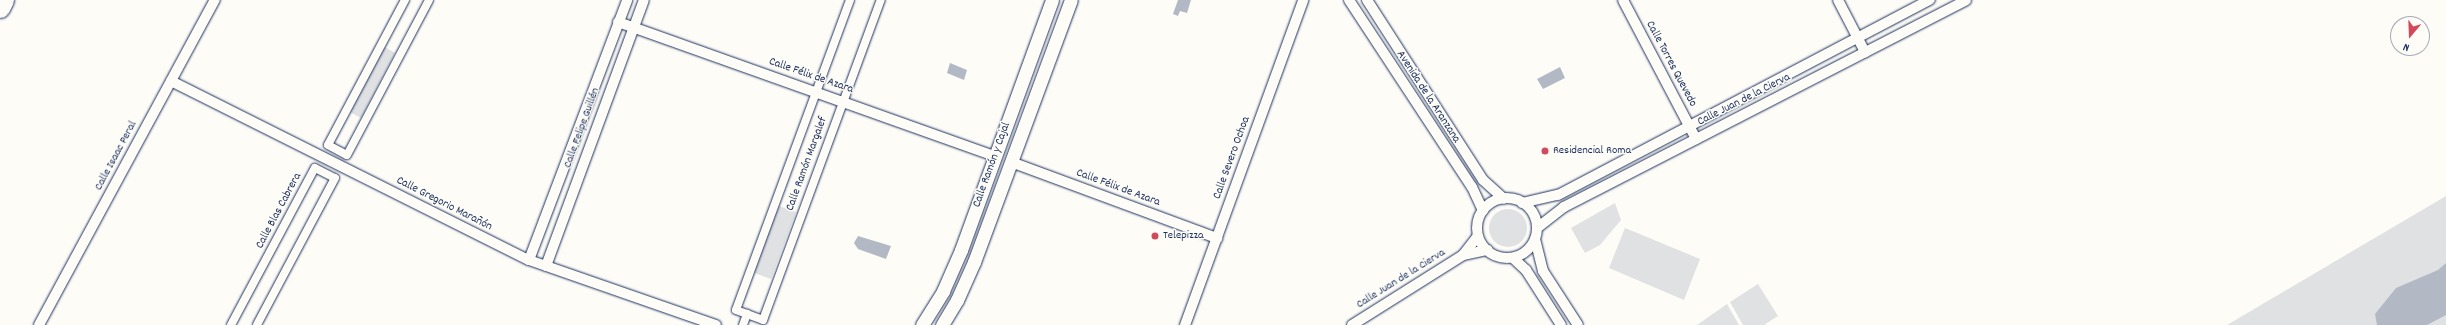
<!DOCTYPE html>
<meta charset="utf-8">
<style>
body{margin:0}
#map{position:relative;width:2446px;height:325px;overflow:hidden;background:#fdfcf7;font-family:Dekko,sans-serif}
div>[style]{position:absolute}
.green>*{inset:0;background:#e0e1e3}
.round{border-radius:50%}
.water>*{inset:0;background:#b3b8c5}
.roads{filter:drop-shadow(0 0 1px #1b2f5e) drop-shadow(0 0 1px #1b2f5e)}
.pedestrian>*{height:8px;margin:-4px;padding:0 4px;transform-origin:4px;border-radius:4px;background:#fdfcf7}
.minor>*{height:10px;margin:-5px;padding:0 5px;transform-origin:5px;border-radius:5px;background:#fdfcf7}
.minor>.ring{margin:-5px;padding:0;box-sizing:content-box;background:none;border:10px solid #fdfcf7;border-radius:50%}
.tertiary>*{height:13px;margin:-6.5px;padding:0 6.5px;transform-origin:6.5px;border-radius:6.5px;background:#fdfcf7}
.motorway>*{height:19px;margin:-9.5px;padding:0 9.5px;transform-origin:9.5px;border-radius:9.5px;background:#fdfcf7}
.dots>*{width:11px;height:11px;translate:-50% -50%;box-sizing:border-box;border:2px solid #fdfcf7;border-radius:50%}
span{translate:-50% -50%;white-space:nowrap;text-align:center;line-height:1.15;-webkit-text-stroke:3px #fdfcf7;paint-order:stroke}
.street-label{font-size:12px;color:#1b2f5e}
.poi-label{font-size:12px;color:#1b2f5e}
.left{translate:0 -50%;text-align:left}
.north{position:absolute;left:2390px;top:16px;width:40px;height:40px;box-sizing:border-box;background:#fdfcf7;border:1px solid #a3aaba;border-radius:50%;rotate:199deg;font-size:11px;font-weight:700;line-height:16px;text-align:center;color:#1b2f5e}
.north::after{content:'';display:block;margin:auto;width:14px;height:18px;background:#d1495b;clip-path:polygon(50% 0,100% 100%,50% 72%,0 100%)}
</style>
<div id="map">
<div class="green">
<div style="clip-path:polygon(378px 43px,395px 53px,361px 118px,344px 109px)"></div>
<div style="clip-path:polygon(2446px 196px,2446px 325px,2227px 325px)"></div>
<div style="clip-path:polygon(1615px 203px,1621px 220px,1600px 245px,1585px 253px,1571px 228px)"></div>
<div style="clip-path:polygon(776px 205px,796px 212px,771px 279px,752px 272px)"></div>
<div class="round" style="left:1489px;top:209px;width:38px;height:38px"></div>
<div style="clip-path:polygon(1625px 228px,1700px 259px,1684px 300px,1609px 268px)"></div>
<div style="clip-path:polygon(1758px 284px,1778px 316px,1764px 325px,1743px 325px,1730px 302px)"></div>
<div style="clip-path:polygon(1727px 304px,1739px 325px,1697px 325px)"></div>
</div>
<div class="water">
<div style="clip-path:polygon(1178px 0,1191px 0,1187px 13px,1180px 11px,1178px 16px,1173px 14px)"></div>
<div style="clip-path:polygon(950px 63px,967px 70px,964px 80px,947px 73px)"></div>
<div style="clip-path:polygon(1560px 67px,1565px 78px,1543px 89px,1537px 79px)"></div>
<div style="clip-path:polygon(858px 236px,891px 246px,886px 259px,858px 249px,854px 243px)"></div>
<div style="clip-path:polygon(2446px 263px,2446px 315px,2427px 325px,2377px 325px,2375px 314px,2396px 288px,2438px 270px)"></div>
</div>
<div class="roads">
<div class="pedestrian">
<div style="left:405px;top:0;width:164px;rotate:118deg"></div>
<div style="left:328px;top:145px;width:21px;rotate:28deg"></div>
<div style="left:347px;top:155px;width:175px;rotate:-62.1deg"></div>
<div style="left:850px;top:0;width:330px;rotate:110.2deg"></div>
<div style="left:736px;top:310px;width:29px;rotate:20deg"></div>
<div style="left:763px;top:320px;width:341px;rotate:-69.8deg"></div>
<div style="left:231px;top:325px;width:178px;rotate:-61.9deg"></div>
<div style="left:315px;top:168px;width:22px;rotate:27deg"></div>
<div style="left:335px;top:178px;width:166px;rotate:118deg"></div>
<div style="left:743px;top:325px;width:12px;rotate:-70deg"></div>
</div>
<div class="minor">
<div style="left:1349px;top:0;width:224px;rotate:56.7deg"></div>
<div style="left:1472px;top:187px;width:26px;rotate:65deg"></div>
<div style="left:1367px;top:0;width:214px;rotate:57.2deg"></div>
<div style="left:1483px;top:180px;width:28px;rotate:42deg"></div>
<div style="left:1623px;top:0;width:157px;rotate:62.3deg"></div>
<div style="left:1838px;top:0;width:59px;rotate:62.6deg"></div>
<div style="left:618px;top:22px;width:400px;rotate:19.6deg"></div>
<div style="left:171px;top:81px;width:400px;rotate:26.6deg"></div>
<div style="left:529px;top:260px;width:198px;rotate:19.2deg"></div>
<div style="left:1011px;top:162px;width:220px;rotate:20.3deg"></div>
<div class="ring" style="left:1477px;top:198px;width:50px;height:50px"></div>
<div style="left:1522px;top:203px;width:37px;rotate:-13deg"></div>
<div style="left:1558px;top:195px;width:420px;rotate:-27.7deg"></div>
<div style="left:1537px;top:228px;width:34px;rotate:-38deg"></div>
<div style="left:1564px;top:207px;width:452px;rotate:-27.2deg"></div>
<div style="left:1535px;top:239px;width:33px;rotate:76deg"></div>
<div style="left:1543px;top:271px;width:64px;rotate:57.1deg"></div>
<div style="left:1463px;top:255px;width:25px;rotate:-12deg"></div>
<div style="left:1513px;top:258px;width:18px;rotate:43deg"></div>
<div style="left:1526px;top:270px;width:65px;rotate:57.5deg"></div>
<div style="left:529px;top:260px;width:278px;rotate:-69.3deg"></div>
<div style="left:546px;top:266px;width:283px;rotate:-69.8deg"></div>
<div style="left:39px;top:325px;width:370px;rotate:-61.6deg"></div>
<div style="left:1185px;top:325px;width:346px;rotate:-70deg"></div>
<div style="left:1352px;top:325px;width:131px;rotate:-32.2deg"></div>
<div style="left:1463px;top:255px;width:24px;rotate:-52deg"></div>
</div>
<div class="tertiary">
<div style="left:922px;top:325px;width:40px;rotate:-58deg"></div>
<div style="left:943px;top:291px;width:45px;rotate:-66.3deg"></div>
<div style="left:961px;top:250px;width:266px;rotate:-70deg"></div>
<div style="left:942px;top:325px;width:29px;rotate:-59deg"></div>
<div style="left:957px;top:300px;width:42px;rotate:-65.9deg"></div>
<div style="left:974px;top:262px;width:279px;rotate:-69.7deg"></div>
</div>
<div class="motorway">
<div style="left:0;top:8px;width:9px;rotate:-63deg"></div>
</div>
</div>
<div class="dots">
<div style="left:1545px;top:151px;background:#d1495b"></div>
<div style="left:1155px;top:236px;background:#d1495b"></div>
</div>
<div class="street-label">
<span style="left:1671px;top:64px;rotate:62deg">Calle Torres Quevedo</span>
<span style="left:811px;top:76px;rotate:19deg">Calle Félix de Azara</span>
<span style="left:1428px;top:97px;rotate:57deg">Avenida de la Aranzana</span>
<span style="left:1744px;top:100px;rotate:-27deg">Calle Juan de la Cierva</span>
<span style="left:582px;top:128px;rotate:-70deg">Calle Felipe Guillén</span>
<span style="left:116px;top:156px;rotate:-62deg">Calle Isaac Peral</span>
<span style="left:1232px;top:158px;rotate:-70deg">Calle Severo Ochoa</span>
<span style="left:807px;top:164px;rotate:-70deg">Calle Ramón Margalef</span>
<span style="left:992px;top:165px;rotate:-70deg">Calle Ramón y Cajal</span>
<span style="left:1118px;top:188px;rotate:20deg">Calle Félix de Azara</span>
<span style="left:444px;top:204px;rotate:27deg">Calle Gregorio Marañón</span>
<span style="left:279px;top:211px;rotate:-62deg">Calle Blas Cabrera</span>
<span style="left:1401px;top:279px;rotate:-32deg">Calle Juan de la Cierva</span>
</div>
<div class="poi-label">
<span class="left" style="left:1553px;top:151px">Residencial Roma</span>
<span class="left" style="left:1163px;top:236px">Telepizza</span>
</div>
<div class="north">N</div>
</div>
